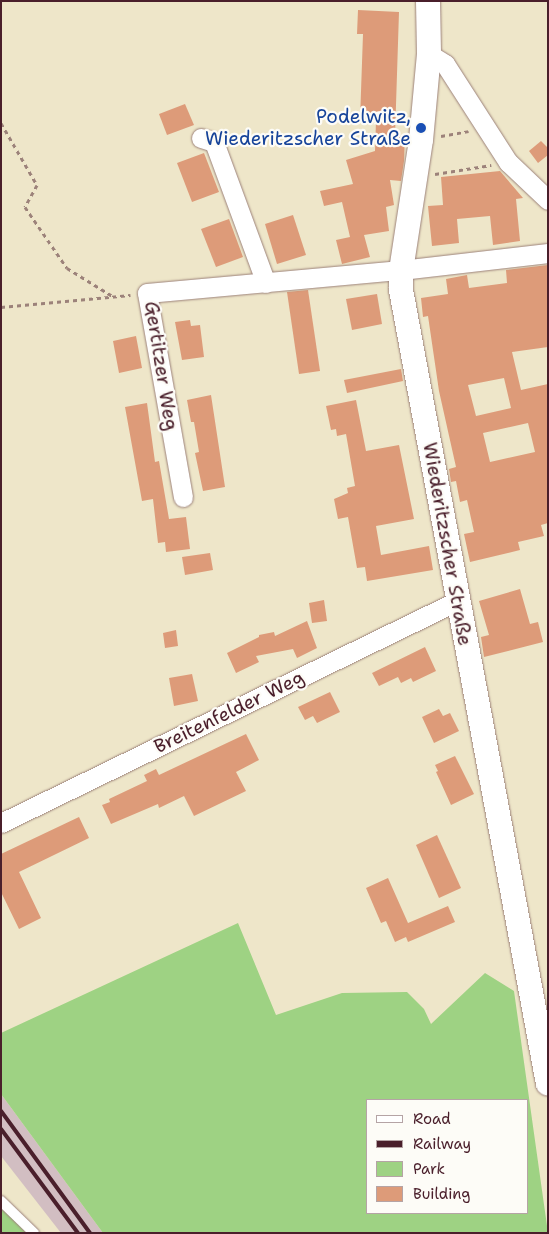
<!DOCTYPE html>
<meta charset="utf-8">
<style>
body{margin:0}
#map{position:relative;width:549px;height:1234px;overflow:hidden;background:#eee6c9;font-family:"Shantell Sans",sans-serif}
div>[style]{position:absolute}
.industrial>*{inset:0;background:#d2bec2}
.green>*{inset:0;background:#9ed283}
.building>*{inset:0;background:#dd9b79}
.path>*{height:3px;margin-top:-1.5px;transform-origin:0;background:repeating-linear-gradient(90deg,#9c827a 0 4px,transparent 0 8px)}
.roads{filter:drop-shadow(0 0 1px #9c827a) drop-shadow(0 0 1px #9c827a)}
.service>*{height:10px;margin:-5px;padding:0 5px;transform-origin:5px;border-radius:5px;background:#fff}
.minor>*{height:19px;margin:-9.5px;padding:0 9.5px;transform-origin:9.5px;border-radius:9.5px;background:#fff}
.tertiary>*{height:24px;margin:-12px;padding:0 12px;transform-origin:12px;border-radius:12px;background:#fff}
.rail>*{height:4px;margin:-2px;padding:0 2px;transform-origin:2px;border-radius:2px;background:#4a1f2b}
.dots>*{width:14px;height:14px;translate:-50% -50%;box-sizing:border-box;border:2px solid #fdfcf7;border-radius:50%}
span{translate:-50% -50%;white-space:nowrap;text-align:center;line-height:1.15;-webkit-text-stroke:4.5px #fdfcf7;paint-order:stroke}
.transit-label{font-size:19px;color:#164399}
.right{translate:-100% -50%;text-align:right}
.street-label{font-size:19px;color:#4a1f2b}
.frame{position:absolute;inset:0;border:2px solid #4a1f2b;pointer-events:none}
.legend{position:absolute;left:366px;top:1099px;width:162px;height:115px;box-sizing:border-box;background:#fdfcf7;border:1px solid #b5a4a5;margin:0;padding:6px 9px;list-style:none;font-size:15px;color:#4a1f2b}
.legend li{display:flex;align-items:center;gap:10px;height:25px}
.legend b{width:25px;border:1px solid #b5a4a5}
</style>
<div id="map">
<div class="industrial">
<div style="clip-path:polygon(1px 1094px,103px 1233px,61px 1233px,1px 1156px)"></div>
</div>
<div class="green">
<div style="clip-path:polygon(evenodd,238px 923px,276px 1015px,342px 993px,407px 992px,424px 1009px,431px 1024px,485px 973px,514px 991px,548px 1233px,103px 1233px,1px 1094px,1px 1033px,238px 923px,368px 1100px,528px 1100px,528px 1213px,368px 1213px,368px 1100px)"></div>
<div style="clip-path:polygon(1px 1208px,12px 1217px,26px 1233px,1px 1233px)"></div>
</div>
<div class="building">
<div style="clip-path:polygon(358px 10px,399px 12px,395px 136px,405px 137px,404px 161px,401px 181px,390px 180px,394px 205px,386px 207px,389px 231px,364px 235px,370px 257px,342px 264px,336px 240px,350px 237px,342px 202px,324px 206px,320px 191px,353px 184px,346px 160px,375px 151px,376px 121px,360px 120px,363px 34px,357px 34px)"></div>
<div style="clip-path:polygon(185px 104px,194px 125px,167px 135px,159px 114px)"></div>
<div style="clip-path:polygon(541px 141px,548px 148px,548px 155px,538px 163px,529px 151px)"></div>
<div style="clip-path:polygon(204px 153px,219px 192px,192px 202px,177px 163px)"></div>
<div style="clip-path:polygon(500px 171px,523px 198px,516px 199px,520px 241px,493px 245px,490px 216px,457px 219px,459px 243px,432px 246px,428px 206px,443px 205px,441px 177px)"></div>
<div style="clip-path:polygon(293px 215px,306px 255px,277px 264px,265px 224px)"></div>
<div style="clip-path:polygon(229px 219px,243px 257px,216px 267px,201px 229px)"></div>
<div style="clip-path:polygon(evenodd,548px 265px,548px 347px,512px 352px,521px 390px,548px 384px,548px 523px,541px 525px,544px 536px,518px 542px,520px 550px,470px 562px,464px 534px,474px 532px,467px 500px,460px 502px,456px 481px,451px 482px,449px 469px,456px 467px,439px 391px,428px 316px,423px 317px,421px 298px,448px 294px,446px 279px,467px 275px,469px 288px,507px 283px,506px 270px,548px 265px,504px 378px,511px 408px,476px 416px,468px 385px,504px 378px,548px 265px,528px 423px,535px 452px,490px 462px,483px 433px,528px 423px)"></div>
<div style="clip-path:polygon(308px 290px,320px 371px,299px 374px,287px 292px)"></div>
<div style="clip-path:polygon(377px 294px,382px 324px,352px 330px,346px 299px)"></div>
<div style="clip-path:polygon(190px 320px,191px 326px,200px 325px,204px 357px,182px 360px,175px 322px)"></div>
<div style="clip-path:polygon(136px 336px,142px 368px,119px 373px,113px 341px)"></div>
<div style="clip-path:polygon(401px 369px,403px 381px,347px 393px,344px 380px)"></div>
<div style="clip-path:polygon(211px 395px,225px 487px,203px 491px,195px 453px,199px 452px,194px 422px,191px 422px,187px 400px)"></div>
<div style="clip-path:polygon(356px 400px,366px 451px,399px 445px,414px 519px,376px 526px,381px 555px,429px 546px,433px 570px,367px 581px,365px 567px,357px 568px,348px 517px,338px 519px,334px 499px,348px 493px,347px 488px,355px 486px,346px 434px,337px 436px,336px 429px,331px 430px,326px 406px)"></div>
<div style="clip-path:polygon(147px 403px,155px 462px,159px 461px,169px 519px,186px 517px,190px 549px,166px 552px,165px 542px,158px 543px,153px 499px,142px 501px,125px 407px)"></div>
<div style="clip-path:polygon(210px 553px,213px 570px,185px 575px,182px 557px)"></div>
<div style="clip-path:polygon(520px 589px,530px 624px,538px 622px,543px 642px,484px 657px,481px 637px,489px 635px,479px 601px)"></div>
<div style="clip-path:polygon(324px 600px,327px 621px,312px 623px,309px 603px)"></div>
<div style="clip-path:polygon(307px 621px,317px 648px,297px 658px,293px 649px,256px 656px,259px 662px,236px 673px,227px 653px,259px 637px,259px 635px,274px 632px,275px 636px)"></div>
<div style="clip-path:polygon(176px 630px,178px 646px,165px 648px,163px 633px)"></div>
<div style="clip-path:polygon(425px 647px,436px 671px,413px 682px,411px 678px,401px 683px,398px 677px,379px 686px,372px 673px)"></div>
<div style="clip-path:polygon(192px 674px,198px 701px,174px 706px,169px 678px)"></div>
<div style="clip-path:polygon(330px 692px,340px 712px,317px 723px,313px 716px,305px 720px,298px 707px)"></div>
<div style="clip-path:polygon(439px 709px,443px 716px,450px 713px,459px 731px,434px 743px,422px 717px)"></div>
<div style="clip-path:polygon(246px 734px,259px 760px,236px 772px,246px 791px,194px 816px,184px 796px,159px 808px,158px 804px,111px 824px,102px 805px,110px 802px,109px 799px,147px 781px,144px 775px,156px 769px,159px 775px)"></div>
<div style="clip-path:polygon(455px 756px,474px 794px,451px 805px,436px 772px,438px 771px,435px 765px)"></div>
<div style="clip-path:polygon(79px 817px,89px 838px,19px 872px,41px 918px,19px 929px,1px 892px,1px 854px)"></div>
<div style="clip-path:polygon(437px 835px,461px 888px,439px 898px,416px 845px)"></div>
<div style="clip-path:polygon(388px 878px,408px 923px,448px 906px,455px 922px,408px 942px,406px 937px,395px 942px,386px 921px,381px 923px,366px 888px)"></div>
</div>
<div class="path">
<div style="left:1px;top:123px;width:72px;rotate:59.9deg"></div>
<div style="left:37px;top:185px;width:25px;rotate:119deg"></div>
<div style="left:25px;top:207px;width:74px;rotate:55.5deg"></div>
<div style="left:67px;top:268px;width:55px;rotate:31.7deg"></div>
<div style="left:441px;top:136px;width:28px;rotate:-10deg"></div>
<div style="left:435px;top:174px;width:57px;rotate:-9.1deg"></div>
<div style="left:1px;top:307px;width:130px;rotate:-5.3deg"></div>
</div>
<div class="roads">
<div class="service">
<div style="left:1px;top:1201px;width:46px;rotate:44.1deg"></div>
</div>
<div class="minor">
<div style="left:429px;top:54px;width:19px;rotate:32deg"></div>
<div style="left:445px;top:64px;width:117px;rotate:57.3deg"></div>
<div style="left:508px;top:162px;width:55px;rotate:43.5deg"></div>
<div style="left:201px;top:138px;width:14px;rotate:17deg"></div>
<div style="left:214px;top:142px;width:150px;rotate:69.8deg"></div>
<div style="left:183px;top:497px;width:207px;rotate:-100deg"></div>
<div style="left:147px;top:293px;width:255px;rotate:-5.2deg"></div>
<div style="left:401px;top:270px;width:148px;rotate:-6.6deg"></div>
<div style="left:1px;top:823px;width:507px;rotate:-25.96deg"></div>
</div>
<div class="tertiary">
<div style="left:428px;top:1px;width:53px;rotate:88.9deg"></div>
<div style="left:429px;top:54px;width:86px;rotate:95.3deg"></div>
<div style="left:421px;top:140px;width:132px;rotate:98.7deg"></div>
<div style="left:401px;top:270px;width:20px;rotate:90deg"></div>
<div style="left:401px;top:290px;width:807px;rotate:79.51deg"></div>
</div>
</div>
<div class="rail">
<div style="left:1px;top:1111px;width:151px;rotate:53.9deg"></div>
<div style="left:1px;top:1129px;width:129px;rotate:53.5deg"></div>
</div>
<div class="dots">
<div style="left:421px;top:128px;background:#1a4fb4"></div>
</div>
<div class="transit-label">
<span class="right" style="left:411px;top:128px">Podelwitz,<br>Wiederitzscher Straße</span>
</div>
<div class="street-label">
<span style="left:161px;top:366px;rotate:81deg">Gertitzer Weg</span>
<span style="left:447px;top:544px;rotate:80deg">Wiederitzscher Straße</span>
<span style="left:229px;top:712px;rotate:-26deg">Breitenfelder Weg</span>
</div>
<div class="frame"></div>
<ul class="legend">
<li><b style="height:6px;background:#fff"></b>Road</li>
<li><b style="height:6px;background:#4a1f2b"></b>Railway</li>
<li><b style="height:14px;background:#9ed283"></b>Park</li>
<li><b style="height:14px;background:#dd9b79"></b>Building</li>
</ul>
</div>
